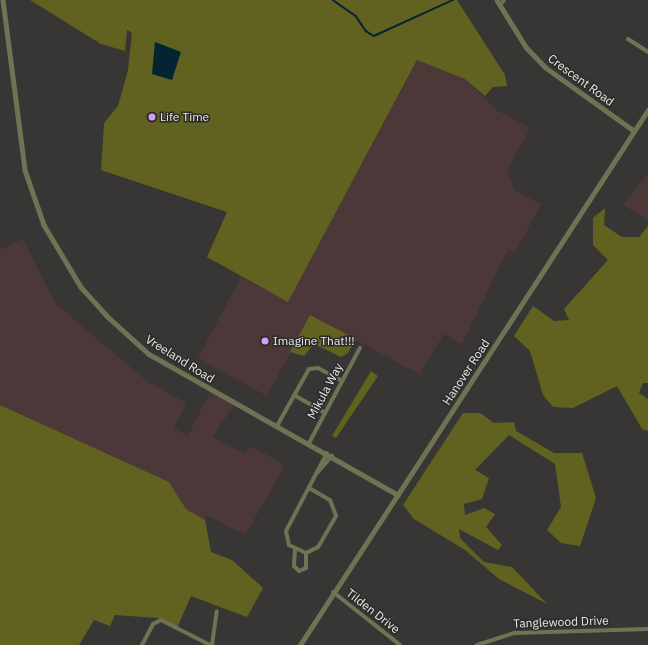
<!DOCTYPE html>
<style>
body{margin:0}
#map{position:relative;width:648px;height:645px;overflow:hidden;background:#383634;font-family:"IBM Plex Sans",sans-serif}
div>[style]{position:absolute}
.industrial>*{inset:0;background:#4d3839}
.green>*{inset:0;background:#616220}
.water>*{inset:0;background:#032532}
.stream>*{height:1.5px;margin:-0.75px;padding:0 0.75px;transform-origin:0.75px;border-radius:0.75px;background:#032532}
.minor>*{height:4px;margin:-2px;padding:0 2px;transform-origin:2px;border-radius:2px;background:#6e7453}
.tertiary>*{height:4.5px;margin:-2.25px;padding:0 2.25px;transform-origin:2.25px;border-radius:2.25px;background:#6e7453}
.dots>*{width:11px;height:11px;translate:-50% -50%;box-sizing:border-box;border:2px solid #2d2c2a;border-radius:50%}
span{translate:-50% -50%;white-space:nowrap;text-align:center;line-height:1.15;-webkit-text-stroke:3px #2d2c2a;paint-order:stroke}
.street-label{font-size:12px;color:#eae9e7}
.poi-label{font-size:12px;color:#eae9e7}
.left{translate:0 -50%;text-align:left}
</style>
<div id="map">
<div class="industrial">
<div style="clip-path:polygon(418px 60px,465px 79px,496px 110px,530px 128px,507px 171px,514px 190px,541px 204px,515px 253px,508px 249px,462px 344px,444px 334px,419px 374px,310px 315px,267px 396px,198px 358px,241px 277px,288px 301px)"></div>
<div style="clip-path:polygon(648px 173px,648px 220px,623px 205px)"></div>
<div style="clip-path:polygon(23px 239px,55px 303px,148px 382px,186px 403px,174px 428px,188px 436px,211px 390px,235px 404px,212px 437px,245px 454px,252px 446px,285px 466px,245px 535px,207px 515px,205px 520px,186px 509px,169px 482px,0 405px,0 250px)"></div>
</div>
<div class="green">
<div style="clip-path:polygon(30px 0,457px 0,505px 75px,507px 86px,493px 87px,485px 96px,465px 79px,417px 60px,288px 302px,207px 257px,227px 212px,101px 170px,104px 123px,118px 106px,128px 70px,132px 33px,127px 30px,125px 51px,101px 44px)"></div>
<div style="clip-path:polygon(605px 208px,604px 225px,622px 237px,639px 237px,648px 226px,648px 383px,643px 383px,639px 393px,648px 399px,648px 431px,642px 429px,617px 386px,573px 408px,553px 407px,543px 395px,530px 351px,514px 336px,533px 306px,554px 321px,569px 320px,564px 309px,608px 260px,593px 245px,593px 218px)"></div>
<div style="clip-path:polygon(310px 315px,356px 339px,348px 353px,341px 357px,314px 344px,304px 356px,290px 352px)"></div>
<div style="clip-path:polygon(371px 371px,378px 376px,336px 438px,332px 436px)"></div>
<div style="clip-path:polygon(0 405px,169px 482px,186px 509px,205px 520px,211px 552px,232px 560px,263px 588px,247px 617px,191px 596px,177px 628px,158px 618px,115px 615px,110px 626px,94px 620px,79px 645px,0 645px)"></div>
<div style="clip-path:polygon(463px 413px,480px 413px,494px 423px,514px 422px,516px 431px,554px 453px,582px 453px,596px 498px,580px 546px,561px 543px,547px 530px,561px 507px,555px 464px,509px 435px,475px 470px,489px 478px,482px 499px,464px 504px,465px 515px,484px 508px,495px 514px,486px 527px,502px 545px,498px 550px,459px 529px,460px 538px,484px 562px,512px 567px,547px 604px,499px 579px,465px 550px,414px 519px,403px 505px)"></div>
</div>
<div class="water">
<div style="clip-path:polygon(155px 42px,181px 52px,172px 80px,152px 74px)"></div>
</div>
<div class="stream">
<div style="left:333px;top:0;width:28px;rotate:35deg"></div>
<div style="left:356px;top:16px;width:18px;rotate:56deg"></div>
<div style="left:366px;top:31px;width:9px;rotate:32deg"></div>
<div style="left:374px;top:36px;width:87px;rotate:-24.5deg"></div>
</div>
<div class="minor">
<div style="left:500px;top:5px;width:6px;rotate:-51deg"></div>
<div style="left:628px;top:39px;width:24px;rotate:33deg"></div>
<div style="left:294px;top:395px;width:36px;rotate:30deg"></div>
<div style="left:277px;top:426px;width:65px;rotate:-60.7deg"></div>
<div style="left:309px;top:369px;width:9px;rotate:-6deg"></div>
<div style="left:318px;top:368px;width:27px;rotate:28deg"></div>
<div style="left:309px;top:443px;width:108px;rotate:-61.8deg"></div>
<div style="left:317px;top:473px;width:23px;rotate:-49deg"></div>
<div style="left:309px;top:488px;width:24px;rotate:30deg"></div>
<div style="left:330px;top:500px;width:17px;rotate:69deg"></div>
<div style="left:336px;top:516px;width:36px;rotate:120deg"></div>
<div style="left:318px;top:547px;width:13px;rotate:153deg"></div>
<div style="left:306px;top:553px;width:19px;rotate:-155deg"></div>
<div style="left:289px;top:545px;width:14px;rotate:-102deg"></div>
<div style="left:286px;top:531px;width:88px;rotate:-62.3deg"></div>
<div style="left:295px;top:550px;width:16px;rotate:94deg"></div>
<div style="left:294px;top:566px;width:7px;rotate:45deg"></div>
<div style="left:299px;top:571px;width:8px;rotate:-23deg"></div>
<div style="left:306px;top:568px;width:15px;rotate:-90deg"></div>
<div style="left:333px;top:592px;width:85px;rotate:38.3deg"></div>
<div style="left:142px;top:645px;width:24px;rotate:-62deg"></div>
<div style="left:153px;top:624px;width:9px;rotate:-27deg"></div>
<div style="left:161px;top:620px;width:55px;rotate:27deg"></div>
<div style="left:212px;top:645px;width:34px;rotate:-82deg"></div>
<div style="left:477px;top:645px;width:40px;rotate:-18deg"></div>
<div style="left:515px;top:633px;width:133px;rotate:-1.7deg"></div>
</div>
<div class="tertiary">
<div style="left:3px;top:0;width:171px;rotate:82.6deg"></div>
<div style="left:25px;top:170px;width:58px;rotate:70.9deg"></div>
<div style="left:44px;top:225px;width:72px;rotate:59.2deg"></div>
<div style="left:81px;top:287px;width:40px;rotate:48deg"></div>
<div style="left:108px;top:317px;width:55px;rotate:42.1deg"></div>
<div style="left:149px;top:354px;width:286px;rotate:29.5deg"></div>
<div style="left:497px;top:0;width:55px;rotate:58.3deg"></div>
<div style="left:526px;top:47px;width:28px;rotate:46deg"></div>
<div style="left:545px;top:67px;width:108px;rotate:35.6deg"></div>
<div style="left:300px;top:645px;width:638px;rotate:-56.96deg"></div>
</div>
<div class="dots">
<div style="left:152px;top:117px;background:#d79bf9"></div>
<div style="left:265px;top:341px;background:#d79bf9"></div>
</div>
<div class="street-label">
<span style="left:581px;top:80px;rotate:36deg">Crescent Road</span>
<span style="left:180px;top:359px;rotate:32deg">Vreeland Road</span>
<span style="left:466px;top:372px;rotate:-57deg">Hanover Road</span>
<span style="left:325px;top:391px;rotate:-62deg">Mikula Way</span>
<span style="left:373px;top:611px;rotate:38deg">Tilden Drive</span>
<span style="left:561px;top:622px;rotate:-2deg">Tanglewood Drive</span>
</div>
<div class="poi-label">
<span class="left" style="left:160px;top:117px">Life Time</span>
<span class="left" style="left:273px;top:341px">Imagine That!!!</span>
</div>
</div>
